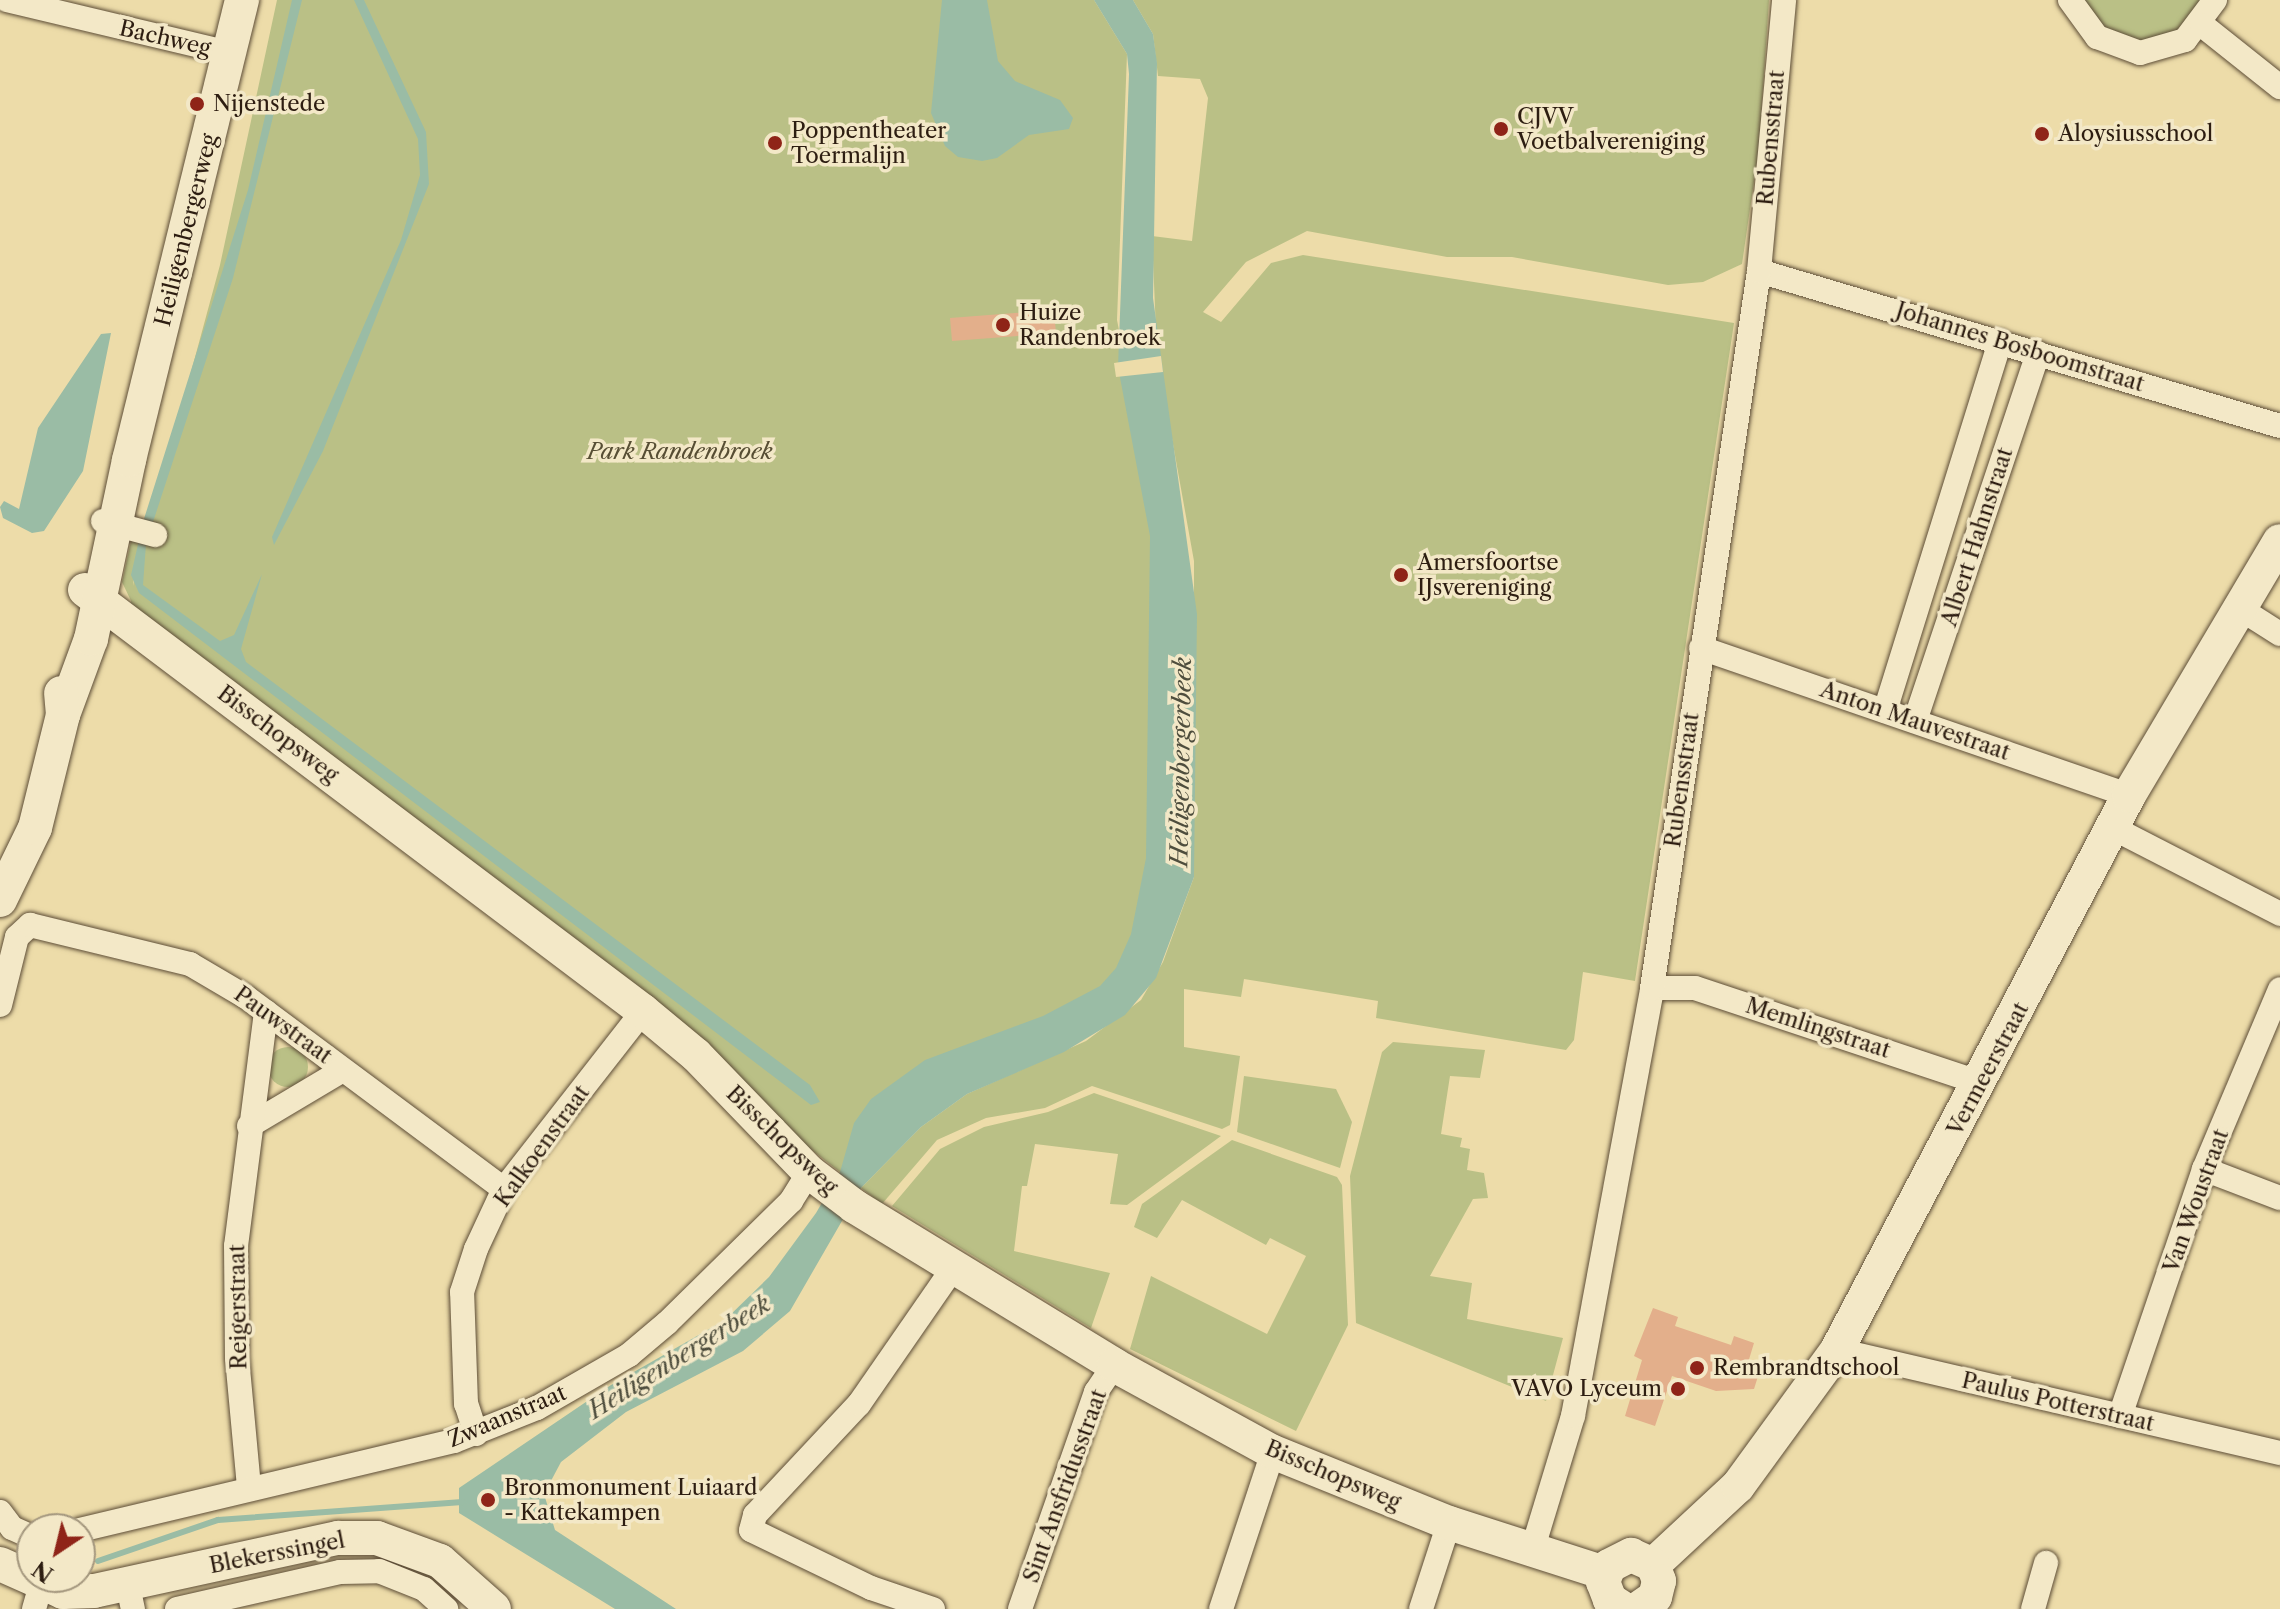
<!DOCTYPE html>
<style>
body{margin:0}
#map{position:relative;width:2280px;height:1609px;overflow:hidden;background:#eddca9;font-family:"Libre Caslon Text",serif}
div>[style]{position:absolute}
.green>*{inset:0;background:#bac086}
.round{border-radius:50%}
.water>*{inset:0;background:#9abca5}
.pier>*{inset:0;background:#eddca9}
.stream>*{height:6px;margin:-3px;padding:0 3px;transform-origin:3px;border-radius:3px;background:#9abca5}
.building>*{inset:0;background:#e3af8b}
.roads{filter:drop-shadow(0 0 2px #5d4d37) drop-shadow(0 0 2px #5d4d37)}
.street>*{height:24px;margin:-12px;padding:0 12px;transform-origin:12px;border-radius:12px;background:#f3e8c7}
.secondary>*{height:34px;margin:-17px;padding:0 17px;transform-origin:17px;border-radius:17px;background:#f3e8c7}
.dots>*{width:22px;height:22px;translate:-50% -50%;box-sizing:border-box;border:4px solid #f3e8c7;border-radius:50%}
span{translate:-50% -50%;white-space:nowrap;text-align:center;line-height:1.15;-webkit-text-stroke:7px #f3e8c7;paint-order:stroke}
.street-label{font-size:22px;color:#2d1d11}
.poi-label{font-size:22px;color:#2d1d11}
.left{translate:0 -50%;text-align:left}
.right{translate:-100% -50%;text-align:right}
.park-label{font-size:22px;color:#574e34;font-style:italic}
.water-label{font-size:24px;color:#4e4d3d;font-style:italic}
.north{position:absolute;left:16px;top:1513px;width:80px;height:80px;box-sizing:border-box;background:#f3e8c7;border:2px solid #a4977e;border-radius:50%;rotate:215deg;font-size:22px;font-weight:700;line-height:32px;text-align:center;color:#2d1d11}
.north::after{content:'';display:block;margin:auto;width:28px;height:36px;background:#8f2418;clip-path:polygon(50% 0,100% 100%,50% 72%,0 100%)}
</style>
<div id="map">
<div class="green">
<div style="clip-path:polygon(277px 0,1094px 0,1127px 54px,1117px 320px,1160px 539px,1148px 935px,1124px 971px,840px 1172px,127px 617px,131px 601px,122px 582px,131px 541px,139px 540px,133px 586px,220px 265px)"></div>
<div style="clip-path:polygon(1133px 0,1769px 0,1759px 147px,1742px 264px,1703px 282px,1668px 285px,1512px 257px,1447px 257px,1307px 231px,1246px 262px,1203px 312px,1221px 322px,1271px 263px,1303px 255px,1734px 323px,1635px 981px,1583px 972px,1574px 1040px,1566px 1050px,1376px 1018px,1378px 1001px,1244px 979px,1241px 997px,1184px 989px,1184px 1047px,1240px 1056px,1230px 1125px,1222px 1129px,1092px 1086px,1045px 1108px,986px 1118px,937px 1140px,882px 1204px,861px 1188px,921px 1127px,967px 1094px,1086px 1041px,1141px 1000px,1163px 962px,1194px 877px,1194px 561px,1157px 355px,1152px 236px,1192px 241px,1208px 98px,1200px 79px,1158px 76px,1153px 34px)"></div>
<div style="clip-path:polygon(2078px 0,2212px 0,2183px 41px,2113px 43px)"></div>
<div style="clip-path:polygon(1393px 1042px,1485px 1050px,1480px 1078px,1450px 1076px,1441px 1134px,1462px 1138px,1460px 1147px,1470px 1149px,1467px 1170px,1484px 1173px,1488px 1198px,1473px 1199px,1430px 1276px,1472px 1283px,1467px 1319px,1563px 1338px,1546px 1401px,1356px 1323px,1350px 1176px,1382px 1052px)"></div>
<div class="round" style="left:268px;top:1047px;width:40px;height:40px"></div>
<div style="clip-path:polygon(1244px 1076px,1336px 1089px,1352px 1122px,1340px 1168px,1237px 1132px)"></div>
<div style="clip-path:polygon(1094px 1093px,1221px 1136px,1127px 1205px,1110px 1204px,1118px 1154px,1035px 1144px,1027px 1186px,1022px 1186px,1014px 1251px,1110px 1273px,1091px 1328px,892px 1206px,940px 1149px,984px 1127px,1048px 1112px)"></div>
<div style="clip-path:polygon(1232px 1140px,1337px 1177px,1342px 1185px,1348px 1325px,1296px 1431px,1130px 1349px,1151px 1276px,1267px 1334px,1306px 1256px,1270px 1238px,1266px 1245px,1182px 1200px,1157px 1238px,1134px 1227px,1142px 1204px)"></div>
</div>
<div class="water">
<div style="clip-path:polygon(292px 0,302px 0,233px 278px,153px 522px,143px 522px,248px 190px)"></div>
<div style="clip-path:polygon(354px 0,364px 0,426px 132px,429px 184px,323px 451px,274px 545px,272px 537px,401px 240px,420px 175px,418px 139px)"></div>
<div style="clip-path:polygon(942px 0,987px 0,998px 61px,1015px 81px,1060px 100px,1073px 118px,1069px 129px,1029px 135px,997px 158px,982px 161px,958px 157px,945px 146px,931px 113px)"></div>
<div style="clip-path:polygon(1094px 0,1133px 0,1153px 34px,1157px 63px,1153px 298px,1197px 614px,1194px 877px,1156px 978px,1125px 1015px,1064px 1052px,967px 1094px,921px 1127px,861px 1188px,790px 1311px,743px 1351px,626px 1412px,561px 1462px,544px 1494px,555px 1530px,676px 1609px,615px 1609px,459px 1513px,459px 1488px,611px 1385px,725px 1320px,769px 1277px,816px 1213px,840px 1172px,854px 1123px,871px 1099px,925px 1060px,1043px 1016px,1100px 986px,1116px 968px,1131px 934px,1146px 858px,1150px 536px,1118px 367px,1129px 74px,1127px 54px)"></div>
<div style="clip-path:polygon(111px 333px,83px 471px,44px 531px,32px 533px,3px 518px,0 507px,4px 501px,19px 509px,38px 428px,101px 334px)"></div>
<div style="clip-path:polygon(139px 540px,146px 544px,143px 585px,220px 641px,234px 635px,262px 574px,241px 649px,246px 662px,810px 1085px,820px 1102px,811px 1105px,139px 593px,131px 575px)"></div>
</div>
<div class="pier">
<div style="clip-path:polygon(1161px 356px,1163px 372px,1116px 377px,1114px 363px)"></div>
</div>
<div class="stream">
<div style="left:98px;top:1561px;width:127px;rotate:-18.9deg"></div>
<div style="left:218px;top:1520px;width:245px;rotate:-4.2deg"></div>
</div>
<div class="building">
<div style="clip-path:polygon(1054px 310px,1056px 333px,952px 341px,950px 318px)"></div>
<div style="clip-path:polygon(1653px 1308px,1678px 1317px,1675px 1326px,1731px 1345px,1734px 1336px,1754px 1343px,1747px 1366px,1760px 1370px,1754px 1389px,1716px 1391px,1672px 1376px,1655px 1426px,1625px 1416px,1642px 1360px,1634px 1356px)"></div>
</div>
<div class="roads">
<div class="street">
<div style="left:7px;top:0;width:228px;rotate:13.4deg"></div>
<div style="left:2070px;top:0;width:46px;rotate:53.9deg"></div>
<div style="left:2097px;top:37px;width:46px;rotate:20.4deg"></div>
<div style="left:2140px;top:53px;width:47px;rotate:-16.1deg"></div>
<div style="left:2185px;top:40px;width:50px;rotate:-53.1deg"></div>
<div style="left:2202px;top:25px;width:100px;rotate:38.5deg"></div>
<div style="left:1759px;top:271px;width:544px;rotate:16.57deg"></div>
<div style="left:103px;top:521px;width:54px;rotate:15.1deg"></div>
<div style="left:2236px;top:606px;width:52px;rotate:32.5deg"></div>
<div style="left:1701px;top:648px;width:453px;rotate:19deg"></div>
<div style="left:1885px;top:711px;width:387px;rotate:-72.7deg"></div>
<div style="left:1915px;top:721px;width:388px;rotate:-71.5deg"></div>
<div style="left:2113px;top:828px;width:188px;rotate:27.2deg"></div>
<div style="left:1652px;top:988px;width:43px"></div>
<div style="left:1695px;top:988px;width:301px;rotate:18.4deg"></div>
<div style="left:0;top:1005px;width:70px;rotate:-76deg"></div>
<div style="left:17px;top:937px;width:18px;rotate:-43deg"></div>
<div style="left:30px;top:925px;width:165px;rotate:13.7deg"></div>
<div style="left:190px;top:964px;width:65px;rotate:30.5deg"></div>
<div style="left:246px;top:997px;width:322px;rotate:36.7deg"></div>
<div style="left:249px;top:1126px;width:109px;rotate:-30.8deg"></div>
<div style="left:2204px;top:1169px;width:81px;rotate:20.9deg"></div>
<div style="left:1837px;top:1350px;width:455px;rotate:13.1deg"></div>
<div style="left:2120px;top:1416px;width:261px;rotate:-71.2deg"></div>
<div style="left:2204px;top:1169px;width:195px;rotate:-67.1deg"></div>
<div style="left:476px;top:1434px;width:32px;rotate:-108deg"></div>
<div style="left:466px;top:1404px;width:112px;rotate:-92deg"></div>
<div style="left:462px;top:1292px;width:45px;rotate:-72deg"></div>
<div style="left:476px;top:1249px;width:66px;rotate:-65deg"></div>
<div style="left:504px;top:1189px;width:226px;rotate:-52deg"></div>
<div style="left:249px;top:1487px;width:130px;rotate:-95.3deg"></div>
<div style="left:237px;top:1358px;width:112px;rotate:-90.5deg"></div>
<div style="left:236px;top:1246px;width:236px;rotate:-82.7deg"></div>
<div style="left:0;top:1512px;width:20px;rotate:53deg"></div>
<div style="left:12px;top:1528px;width:22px;rotate:24deg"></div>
<div style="left:80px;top:1530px;width:384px;rotate:-13.4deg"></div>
<div style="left:454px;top:1441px;width:89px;rotate:-21.7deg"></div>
<div style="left:537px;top:1408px;width:106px;rotate:-29.9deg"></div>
<div style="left:629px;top:1355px;width:50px;rotate:-40.1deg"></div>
<div style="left:667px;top:1323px;width:174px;rotate:-44.5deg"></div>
<div style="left:791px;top:1201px;width:34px;rotate:-58deg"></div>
<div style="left:1532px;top:1551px;width:141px;rotate:-73.1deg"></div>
<div style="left:1573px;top:1416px;width:435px;rotate:-79.5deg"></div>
<div style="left:1652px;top:988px;width:725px;rotate:-81.51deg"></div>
<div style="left:1759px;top:271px;width:272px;rotate:-84.7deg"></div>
<div style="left:128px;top:1586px;width:24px;rotate:78deg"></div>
<div style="left:34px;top:1609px;width:25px;rotate:-74deg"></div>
<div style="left:177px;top:1609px;width:167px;rotate:-12.8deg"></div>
<div style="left:340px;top:1572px;width:39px;rotate:-1deg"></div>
<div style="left:379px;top:1571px;width:48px;rotate:21.8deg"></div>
<div style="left:424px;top:1589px;width:30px;rotate:42deg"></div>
<div style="left:933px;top:1609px;width:65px;rotate:-161.3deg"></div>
<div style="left:871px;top:1588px;width:133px;rotate:-154.2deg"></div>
<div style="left:751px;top:1530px;width:16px;rotate:-75deg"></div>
<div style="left:755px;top:1515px;width:152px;rotate:-46.9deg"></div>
<div style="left:859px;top:1404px;width:165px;rotate:-55.3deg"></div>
<div style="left:1020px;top:1609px;width:230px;rotate:-70.7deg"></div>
<div style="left:1096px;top:1392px;width:32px;rotate:-56deg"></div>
<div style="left:1221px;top:1609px;width:165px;rotate:-71.7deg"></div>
<div style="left:1421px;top:1609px;width:90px;rotate:-72deg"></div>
<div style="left:2033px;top:1609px;width:48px;rotate:-74.2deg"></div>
</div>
<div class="secondary">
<div style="left:85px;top:590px;width:699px;rotate:37.03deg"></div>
<div style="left:643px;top:1011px;width:69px;rotate:39.7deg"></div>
<div style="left:696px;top:1055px;width:163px;rotate:46deg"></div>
<div style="left:809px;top:1172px;width:56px;rotate:37.1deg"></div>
<div style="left:854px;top:1206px;width:305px;rotate:31.4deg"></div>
<div style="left:1114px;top:1365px;width:181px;rotate:28.7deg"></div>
<div style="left:1273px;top:1452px;width:190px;rotate:22deg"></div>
<div style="left:1449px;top:1523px;width:164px;rotate:17.8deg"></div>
<div style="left:63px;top:715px;width:81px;rotate:-69.8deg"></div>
<div style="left:91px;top:639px;width:183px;rotate:-78deg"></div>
<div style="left:129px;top:460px;width:474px;rotate:-76.2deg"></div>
<div style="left:0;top:900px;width:80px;rotate:-64.1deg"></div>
<div style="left:35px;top:828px;width:116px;rotate:-76.1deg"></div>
<div style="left:63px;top:715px;width:22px;rotate:-95deg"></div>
<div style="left:0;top:1564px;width:69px;rotate:24deg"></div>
<div style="left:63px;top:1592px;width:31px;rotate:-2deg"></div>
<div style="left:94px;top:1591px;width:250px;rotate:-12.3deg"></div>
<div style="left:338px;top:1538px;width:39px"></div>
<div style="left:377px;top:1538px;width:67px;rotate:20.1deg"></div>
<div style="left:440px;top:1561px;width:72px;rotate:41.6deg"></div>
<div style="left:1653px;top:1565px;width:116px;rotate:-42.9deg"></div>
<div style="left:1738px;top:1486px;width:168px;rotate:-53.9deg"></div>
<div style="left:1837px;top:1350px;width:627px;rotate:-62.25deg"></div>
<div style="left:2129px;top:795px;width:295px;rotate:-59.3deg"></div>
<div style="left:1624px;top:1609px;width:17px;rotate:-147deg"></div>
<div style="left:1610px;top:1600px;width:19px;rotate:-111deg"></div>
<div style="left:1603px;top:1582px;width:17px;rotate:-69deg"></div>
<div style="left:1609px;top:1566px;width:25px;rotate:-27deg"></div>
<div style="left:1631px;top:1555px;width:24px;rotate:24deg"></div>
<div style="left:1653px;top:1565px;width:17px;rotate:69deg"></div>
<div style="left:1659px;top:1581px;width:16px;rotate:104deg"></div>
<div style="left:1655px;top:1597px;width:21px;rotate:145deg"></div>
</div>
</div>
<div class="dots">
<div style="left:197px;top:104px;background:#8f2418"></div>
<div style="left:1501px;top:129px;background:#8f2418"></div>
<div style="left:2042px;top:134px;background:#8f2418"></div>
<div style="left:775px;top:143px;background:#8f2418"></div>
<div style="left:1003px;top:325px;background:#8f2418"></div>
<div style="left:1401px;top:575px;background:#8f2418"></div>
<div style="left:1697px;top:1368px;background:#8f2418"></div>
<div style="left:1678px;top:1389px;background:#8f2418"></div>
<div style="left:488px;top:1500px;background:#8f2418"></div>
</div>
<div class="street-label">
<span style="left:165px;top:38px;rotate:13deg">Bachweg</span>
<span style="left:1771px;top:138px;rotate:-85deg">Rubensstraat</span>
<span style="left:186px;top:230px;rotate:-76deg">Heiligenbergerweg</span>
<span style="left:2020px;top:347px;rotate:17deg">Johannes Bosboomstraat</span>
<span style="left:1977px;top:537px;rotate:-72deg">Albert Hahnstraat</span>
<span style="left:1915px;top:721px;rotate:19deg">Anton Mauvestraat</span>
<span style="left:278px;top:734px;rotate:37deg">Bisschopsweg</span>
<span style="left:1682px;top:780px;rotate:-82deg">Rubensstraat</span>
<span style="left:283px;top:1025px;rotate:36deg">Pauwstraat</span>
<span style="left:1818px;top:1028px;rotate:18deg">Memlingstraat</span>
<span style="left:1988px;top:1069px;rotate:-62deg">Vermeerstraat</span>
<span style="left:782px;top:1140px;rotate:44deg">Bisschopsweg</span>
<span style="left:542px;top:1146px;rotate:-54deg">Kalkoenstraat</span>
<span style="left:2196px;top:1201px;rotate:-70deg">Van Woustraat</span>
<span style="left:238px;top:1307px;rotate:-91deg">Reigerstraat</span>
<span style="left:2058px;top:1402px;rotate:13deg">Paulus Potterstraat</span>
<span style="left:507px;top:1416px;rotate:-23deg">Zwaanstraat</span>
<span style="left:1333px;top:1475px;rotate:23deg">Bisschopsweg</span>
<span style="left:1065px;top:1486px;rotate:-70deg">Sint Ansfridusstraat</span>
<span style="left:277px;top:1553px;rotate:-11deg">Blekerssingel</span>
</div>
<div class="poi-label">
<span class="left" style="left:213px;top:104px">Nijenstede</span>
<span class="left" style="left:1517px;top:129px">CJVV<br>Voetbalvereniging</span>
<span class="left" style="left:791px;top:143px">Poppentheater<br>Toermalijn</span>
<span class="left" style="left:2058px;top:134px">Aloysiusschool</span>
<span class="left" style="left:1019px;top:325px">Huize<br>Randenbroek</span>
<span class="left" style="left:1417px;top:575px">Amersfoortse<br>IJsvereniging</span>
<span class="left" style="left:1713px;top:1368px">Rembrandtschool</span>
<span class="right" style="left:1662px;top:1389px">VAVO Lyceum</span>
<span class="left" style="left:504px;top:1500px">Bronmonument Luiaard<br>- Kattekampen</span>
</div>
<div class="park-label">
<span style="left:680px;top:452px">Park Randenbroek</span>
</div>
<div class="water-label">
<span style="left:1181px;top:762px;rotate:-89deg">Heiligenbergerbeek</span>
<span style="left:679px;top:1357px;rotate:-32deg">Heiligenbergerbeek</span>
</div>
<div class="north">N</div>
</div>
